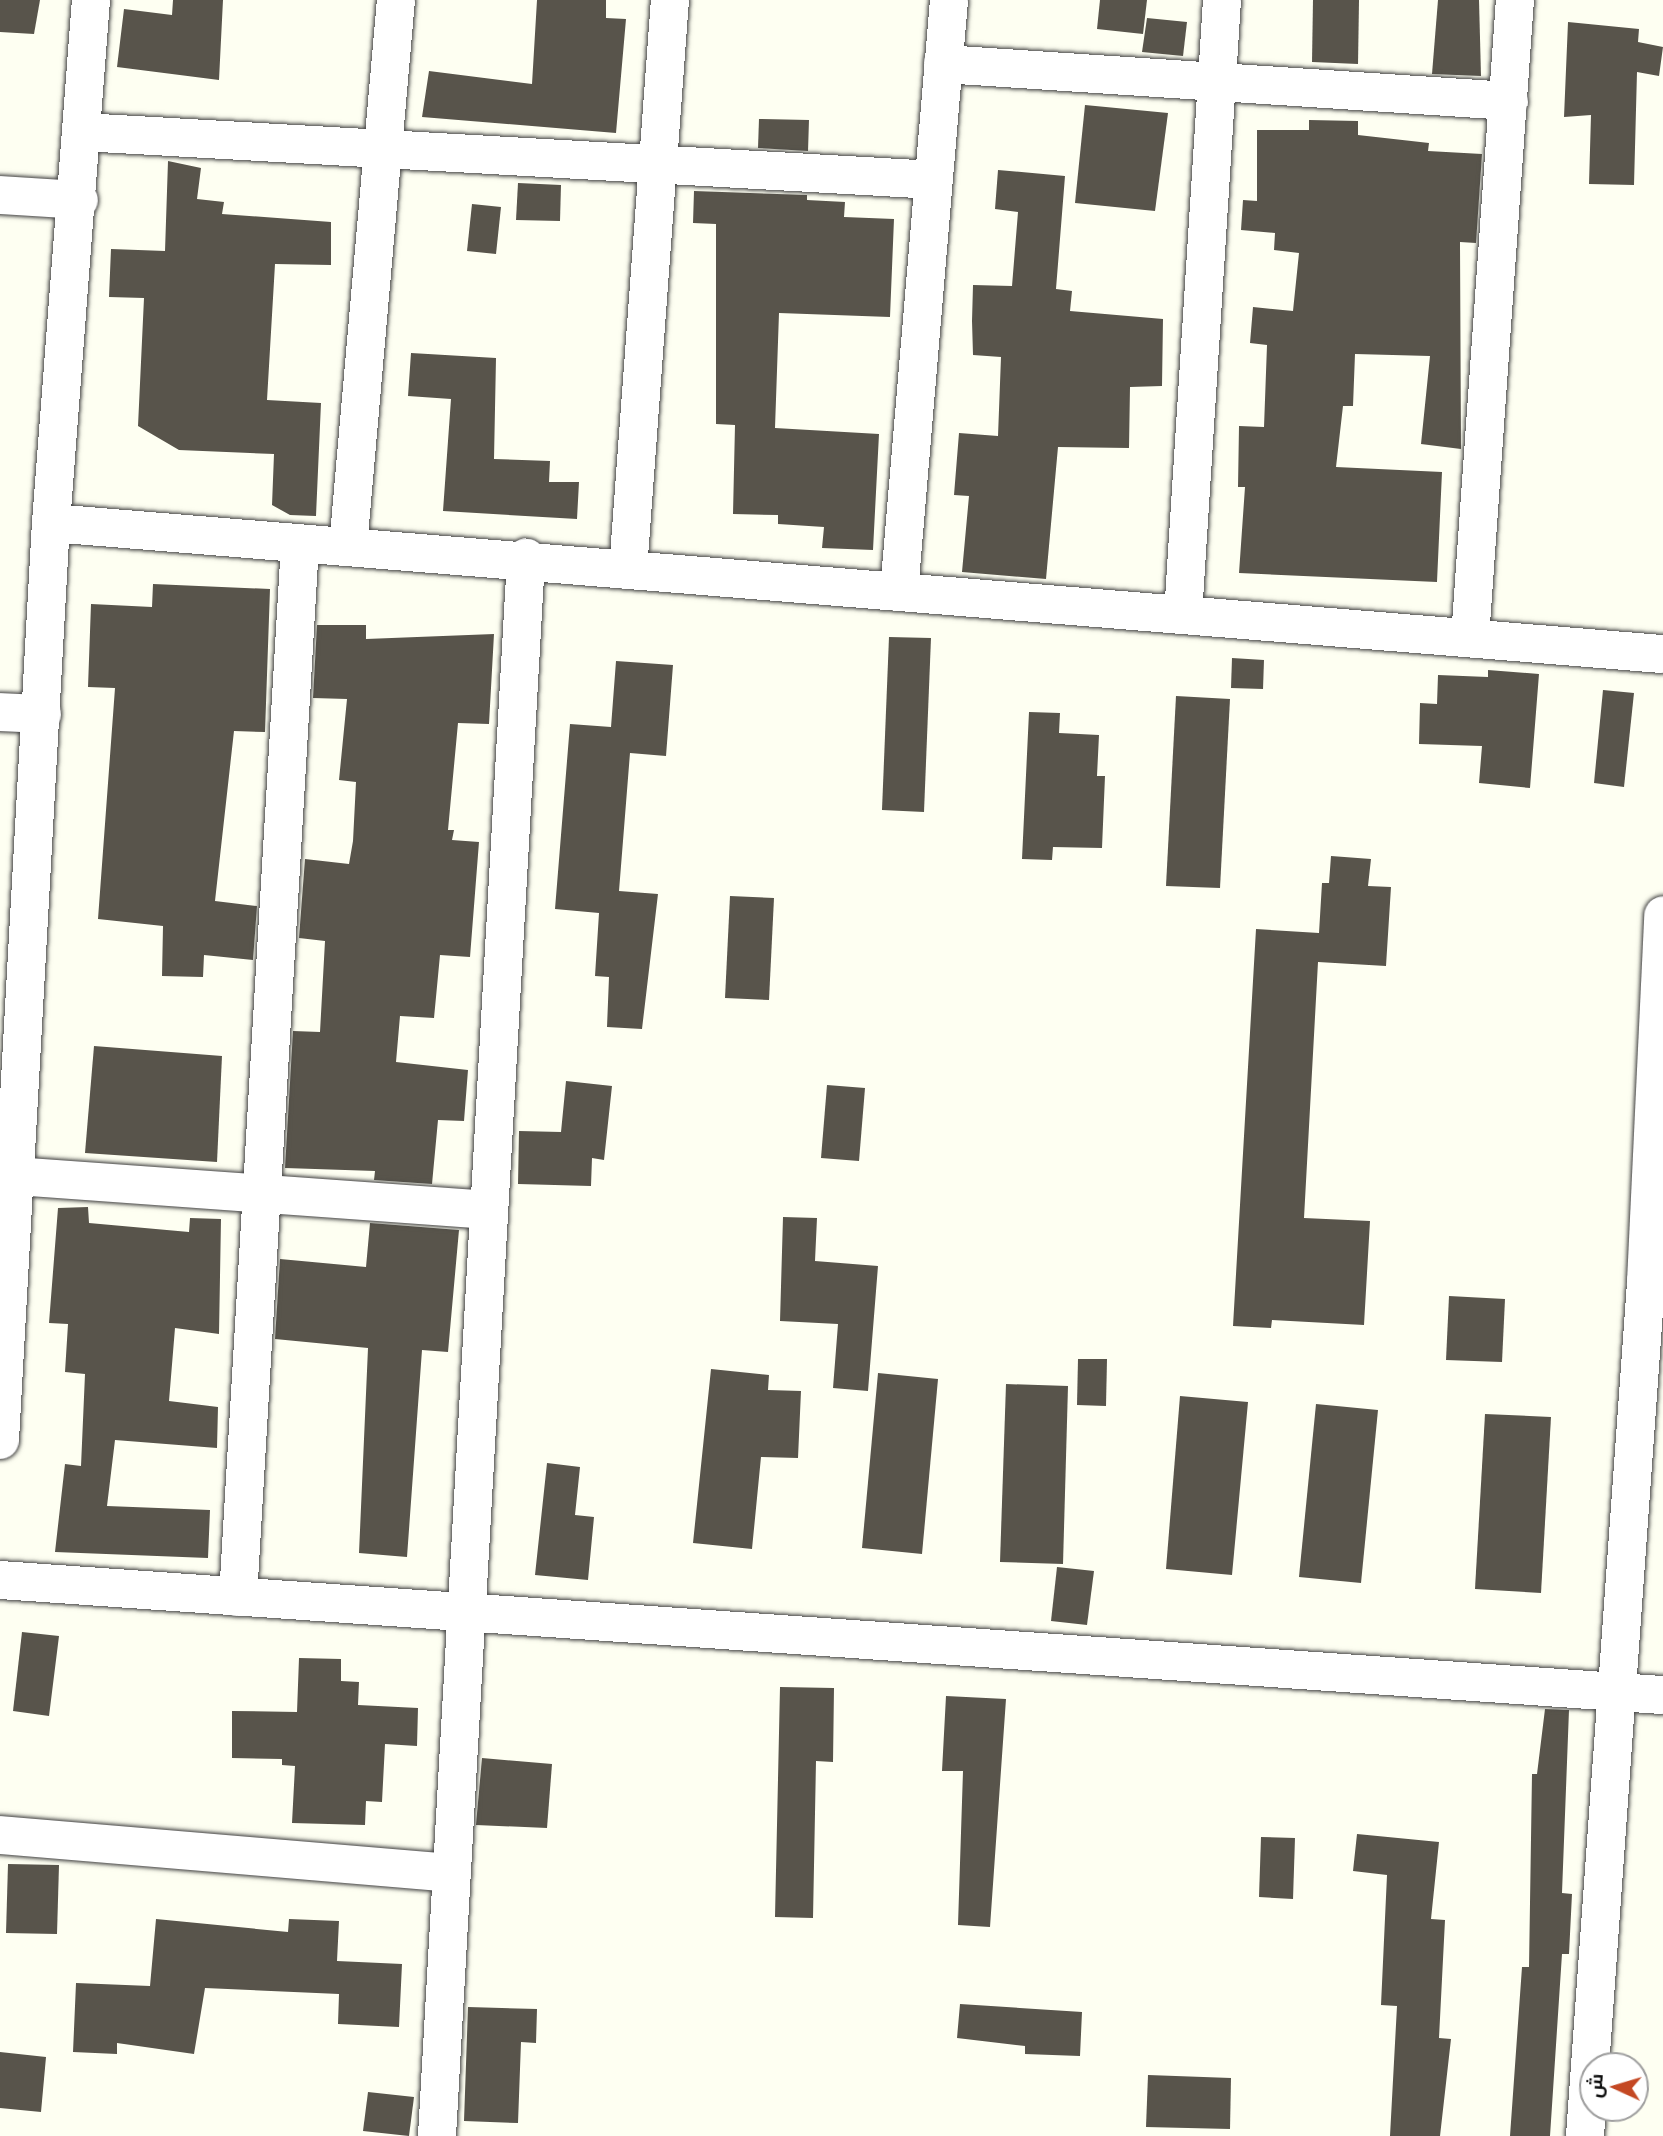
<!DOCTYPE html>
<meta charset="utf-8">
<style>
body{margin:0}
#map{position:relative;width:1663px;height:2136px;overflow:hidden;background:#fefff2;font-family:"IBM Plex Serif",Cairo,serif}
div>[style]{position:absolute}
.building>*{inset:0;background:#58544b}
.roads{filter:drop-shadow(0 0 2px #424242) drop-shadow(0 0 2px #424242)}
.minor>*{height:38px;margin:-19px;padding:0 19px;transform-origin:19px;border-radius:19px;background:#fff}
span{translate:-50% -50%;white-space:nowrap;text-align:center;line-height:1.15;-webkit-text-stroke:7px #fff;paint-order:stroke}
.north{position:absolute;left:1579px;top:2052px;width:70px;height:70px;box-sizing:border-box;background:#fff;border:2px solid #9f9f9f;border-radius:50%;rotate:274deg;font-size:19px;font-weight:700;line-height:28px;text-align:center;color:#0f0f0f}
.north::after{content:'';display:block;margin:auto;width:24px;height:32px;background:#c44823;clip-path:polygon(50% 0,100% 100%,50% 72%,0 100%)}
</style>
<div id="map">
<div class="building">
<div style="clip-path:polygon(0 0,40px 0,34px 34px,0 32px)"></div>
<div style="clip-path:polygon(173px 0,223px 0,219px 80px,117px 67px,124px 9px,172px 15px)"></div>
<div style="clip-path:polygon(537px 0,606px 0,606px 18px,626px 19px,616px 133px,422px 117px,429px 71px,532px 84px)"></div>
<div style="clip-path:polygon(1100px 0,1147px 0,1143px 34px,1097px 29px)"></div>
<div style="clip-path:polygon(1313px 0,1359px 0,1358px 64px,1312px 62px)"></div>
<div style="clip-path:polygon(1438px 0,1479px 0,1481px 76px,1432px 74px)"></div>
<div style="clip-path:polygon(1147px 18px,1187px 22px,1183px 56px,1142px 52px)"></div>
<div style="clip-path:polygon(1568px 22px,1639px 29px,1638px 42px,1663px 47px,1659px 76px,1637px 72px,1634px 185px,1589px 184px,1591px 115px,1564px 117px)"></div>
<div style="clip-path:polygon(1085px 105px,1168px 113px,1155px 211px,1075px 203px)"></div>
<div style="clip-path:polygon(759px 119px,809px 120px,808px 151px,758px 148px)"></div>
<div style="clip-path:polygon(1309px 120px,1358px 121px,1358px 135px,1429px 143px,1428px 151px,1482px 154px,1476px 243px,1460px 242px,1461px 449px,1421px 444px,1430px 356px,1355px 354px,1353px 406px,1343px 406px,1336px 467px,1442px 472px,1437px 582px,1239px 573px,1245px 487px,1238px 487px,1239px 426px,1264px 427px,1267px 345px,1250px 343px,1253px 307px,1293px 311px,1299px 253px,1274px 250px,1275px 233px,1241px 230px,1243px 200px,1257px 201px,1257px 130px,1309px 130px)"></div>
<div style="clip-path:polygon(168px 161px,201px 168px,197px 199px,224px 202px,222px 214px,331px 222px,331px 265px,275px 264px,267px 400px,321px 403px,316px 516px,290px 515px,272px 505px,274px 454px,179px 450px,138px 426px,144px 298px,109px 297px,111px 249px,165px 251px)"></div>
<div style="clip-path:polygon(998px 170px,1065px 176px,1056px 289px,1072px 291px,1070px 311px,1163px 319px,1162px 386px,1130px 387px,1129px 448px,1058px 447px,1046px 579px,962px 572px,969px 496px,954px 495px,959px 433px,998px 436px,1001px 357px,973px 355px,972px 321px,973px 285px,1012px 286px,1018px 212px,995px 209px)"></div>
<div style="clip-path:polygon(518px 183px,561px 185px,560px 221px,516px 220px)"></div>
<div style="clip-path:polygon(694px 191px,807px 195px,807px 200px,845px 202px,844px 217px,894px 219px,890px 317px,779px 313px,775px 428px,879px 434px,873px 550px,822px 548px,824px 527px,778px 524px,778px 515px,733px 514px,735px 425px,716px 424px,716px 224px,693px 223px)"></div>
<div style="clip-path:polygon(472px 204px,501px 207px,496px 254px,467px 251px)"></div>
<div style="clip-path:polygon(411px 353px,496px 358px,494px 459px,550px 461px,549px 482px,579px 482px,577px 519px,443px 511px,451px 399px,408px 396px)"></div>
<div style="clip-path:polygon(153px 584px,270px 589px,265px 732px,234px 731px,215px 901px,257px 906px,253px 960px,204px 955px,203px 977px,162px 976px,163px 926px,98px 919px,115px 688px,88px 687px,91px 604px,152px 607px)"></div>
<div style="clip-path:polygon(317px 625px,366px 625px,366px 639px,494px 634px,489px 724px,458px 723px,448px 830px,454px 830px,452px 840px,479px 842px,470px 957px,440px 955px,434px 1018px,400px 1016px,396px 1062px,468px 1070px,464px 1121px,438px 1120px,432px 1184px,374px 1180px,375px 1171px,285px 1168px,293px 1031px,320px 1032px,325px 941px,299px 938px,305px 859px,349px 864px,353px 841px,356px 782px,339px 780px,347px 699px,313px 698px)"></div>
<div style="clip-path:polygon(889px 637px,931px 638px,924px 812px,882px 810px)"></div>
<div style="clip-path:polygon(1232px 658px,1264px 660px,1263px 689px,1231px 688px)"></div>
<div style="clip-path:polygon(616px 661px,673px 665px,666px 756px,630px 753px,619px 891px,658px 894px,642px 1029px,607px 1027px,609px 977px,595px 976px,599px 913px,555px 909px,570px 724px,611px 727px)"></div>
<div style="clip-path:polygon(1488px 670px,1539px 674px,1530px 788px,1479px 783px,1482px 746px,1419px 744px,1420px 703px,1437px 704px,1438px 675px,1488px 677px)"></div>
<div style="clip-path:polygon(1603px 690px,1634px 693px,1624px 787px,1594px 783px)"></div>
<div style="clip-path:polygon(1176px 696px,1230px 699px,1220px 888px,1166px 886px)"></div>
<div style="clip-path:polygon(1029px 712px,1060px 713px,1059px 733px,1099px 735px,1097px 776px,1105px 776px,1102px 848px,1053px 847px,1052px 860px,1022px 859px)"></div>
<div style="clip-path:polygon(1331px 856px,1371px 859px,1368px 886px,1391px 887px,1386px 966px,1318px 962px,1304px 1218px,1370px 1221px,1364px 1325px,1272px 1320px,1271px 1328px,1233px 1326px,1256px 929px,1319px 933px,1322px 883px,1329px 883px)"></div>
<div style="clip-path:polygon(730px 896px,774px 898px,769px 1000px,725px 998px)"></div>
<div style="clip-path:polygon(94px 1046px,222px 1056px,217px 1162px,85px 1153px)"></div>
<div style="clip-path:polygon(566px 1081px,612px 1086px,604px 1160px,592px 1158px,591px 1186px,518px 1184px,519px 1131px,561px 1132px)"></div>
<div style="clip-path:polygon(827px 1085px,865px 1088px,859px 1161px,821px 1158px)"></div>
<div style="clip-path:polygon(88px 1207px,89px 1223px,189px 1232px,190px 1218px,221px 1219px,219px 1334px,175px 1328px,169px 1401px,218px 1407px,217px 1448px,115px 1440px,107px 1506px,210px 1510px,208px 1558px,55px 1552px,65px 1464px,81px 1466px,85px 1374px,65px 1372px,68px 1324px,49px 1323px,58px 1208px)"></div>
<div style="clip-path:polygon(783px 1217px,817px 1218px,815px 1261px,878px 1266px,868px 1391px,833px 1388px,838px 1324px,780px 1321px)"></div>
<div style="clip-path:polygon(370px 1223px,459px 1230px,448px 1352px,422px 1350px,407px 1557px,359px 1553px,368px 1348px,275px 1339px,280px 1259px,366px 1267px)"></div>
<div style="clip-path:polygon(1449px 1296px,1505px 1299px,1502px 1362px,1446px 1360px)"></div>
<div style="clip-path:polygon(1078px 1359px,1107px 1359px,1106px 1406px,1077px 1405px)"></div>
<div style="clip-path:polygon(711px 1369px,769px 1375px,768px 1390px,801px 1391px,798px 1458px,761px 1457px,752px 1549px,693px 1543px)"></div>
<div style="clip-path:polygon(878px 1373px,938px 1379px,922px 1554px,862px 1548px)"></div>
<div style="clip-path:polygon(1006px 1384px,1068px 1386px,1063px 1564px,1000px 1562px)"></div>
<div style="clip-path:polygon(1180px 1396px,1248px 1402px,1232px 1575px,1166px 1569px)"></div>
<div style="clip-path:polygon(1316px 1404px,1378px 1410px,1361px 1583px,1299px 1577px)"></div>
<div style="clip-path:polygon(1485px 1414px,1551px 1417px,1541px 1593px,1475px 1589px)"></div>
<div style="clip-path:polygon(547px 1463px,580px 1467px,575px 1515px,594px 1517px,588px 1580px,535px 1575px)"></div>
<div style="clip-path:polygon(1057px 1567px,1094px 1571px,1087px 1625px,1051px 1621px)"></div>
<div style="clip-path:polygon(22px 1632px,59px 1636px,49px 1716px,13px 1711px)"></div>
<div style="clip-path:polygon(299px 1658px,341px 1659px,341px 1681px,359px 1682px,358px 1705px,418px 1708px,417px 1746px,385px 1744px,382px 1802px,366px 1801px,365px 1825px,292px 1823px,295px 1766px,282px 1765px,282px 1759px,232px 1758px,232px 1711px,297px 1712px)"></div>
<div style="clip-path:polygon(780px 1687px,834px 1688px,833px 1762px,816px 1761px,813px 1918px,775px 1917px)"></div>
<div style="clip-path:polygon(946px 1696px,1006px 1699px,990px 1927px,958px 1925px,963px 1771px,942px 1771px)"></div>
<div style="clip-path:polygon(1545px 1709px,1569px 1710px,1562px 1893px,1572px 1894px,1569px 1954px,1562px 1954px,1550px 2136px,1510px 2136px,1522px 1967px,1529px 1967px,1532px 1774px,1537px 1774px)"></div>
<div style="clip-path:polygon(482px 1758px,552px 1764px,547px 1828px,476px 1825px)"></div>
<div style="clip-path:polygon(1357px 1834px,1439px 1842px,1431px 1919px,1445px 1920px,1439px 2038px,1451px 2039px,1440px 2136px,1390px 2136px,1397px 2006px,1381px 2005px,1387px 1875px,1353px 1871px)"></div>
<div style="clip-path:polygon(1261px 1837px,1295px 1838px,1293px 1899px,1259px 1897px)"></div>
<div style="clip-path:polygon(8px 1864px,59px 1865px,57px 1934px,6px 1933px)"></div>
<div style="clip-path:polygon(156px 1919px,288px 1932px,289px 1919px,339px 1921px,337px 1961px,402px 1964px,399px 2027px,338px 2024px,339px 1994px,205px 1988px,194px 2054px,117px 2043px,117px 2054px,73px 2052px,76px 1983px,150px 1986px)"></div>
<div style="clip-path:polygon(960px 2004px,1082px 2012px,1080px 2056px,1025px 2054px,1025px 2046px,957px 2038px)"></div>
<div style="clip-path:polygon(468px 2007px,537px 2009px,536px 2043px,521px 2042px,518px 2123px,464px 2121px)"></div>
<div style="clip-path:polygon(0 2052px,46px 2057px,41px 2112px,0 2108px)"></div>
<div style="clip-path:polygon(1148px 2075px,1231px 2078px,1230px 2129px,1146px 2127px)"></div>
<div style="clip-path:polygon(368px 2092px,414px 2097px,409px 2136px,363px 2131px)"></div>
</div>
<div class="roads">
<div class="minor">
<div style="left:943px;top:64px;width:567px;rotate:3.74deg"></div>
<div style="left:82px;top:132px;width:853px;rotate:3.22deg"></div>
<div style="left:0;top:195px;width:79px;rotate:3.6deg"></div>
<div style="left:51px;top:523px;width:1617px;rotate:4.65deg"></div>
<div style="left:348px;top:547px;width:549px;rotate:-84.99deg"></div>
<div style="left:628px;top:570px;width:572px;rotate:-85.79deg"></div>
<div style="left:899px;top:592px;width:594px;rotate:-85.17deg"></div>
<div style="left:1183px;top:615px;width:616px;rotate:-86.37deg"></div>
<div style="left:1470px;top:638px;width:640px;rotate:-85.97deg"></div>
<div style="left:0;top:712px;width:42px;rotate:2.7deg"></div>
<div style="left:15px;top:1176px;width:474px;rotate:4.1deg"></div>
<div style="left:0;top:1440px;width:918px;rotate:-86.82deg"></div>
<div style="left:51px;top:523px;width:525px;rotate:-85.63deg"></div>
<div style="left:0;top:1580px;width:1667px;rotate:3.96deg"></div>
<div style="left:238px;top:1597px;width:1055px;rotate:-86.63deg"></div>
<div style="left:0;top:1835px;width:451px;rotate:4.8deg"></div>
<div style="left:437px;top:2136px;width:1581px;rotate:-86.77deg"></div>
<div style="left:1585px;top:2136px;width:856px;rotate:-85.91deg"></div>
<div style="left:1646px;top:1282px;width:367px;rotate:-87.3deg"></div>
</div>
</div>
<div class="north">ش</div>
</div>
